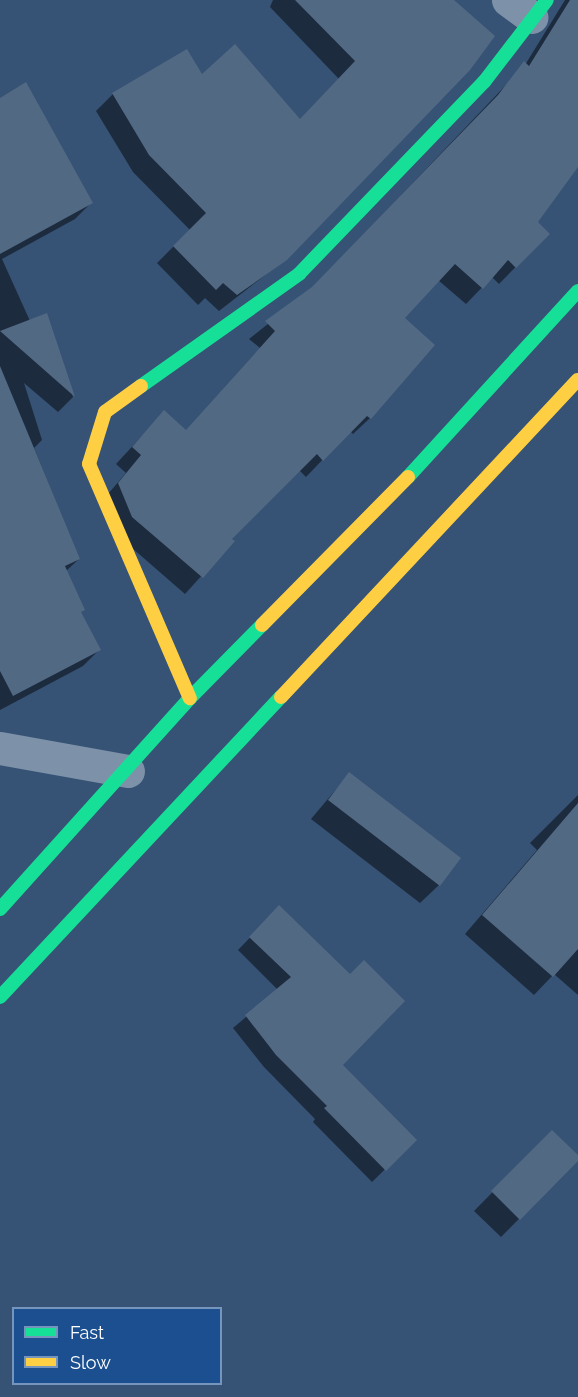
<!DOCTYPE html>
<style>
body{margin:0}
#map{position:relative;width:578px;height:1397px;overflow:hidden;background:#365274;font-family:Raleway,sans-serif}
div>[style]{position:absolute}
.shadow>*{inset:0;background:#0007}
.building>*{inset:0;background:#526984}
.street>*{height:33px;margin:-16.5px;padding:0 16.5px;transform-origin:16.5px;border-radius:16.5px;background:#7d92a8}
.fast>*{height:14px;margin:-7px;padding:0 7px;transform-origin:7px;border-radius:7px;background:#16e098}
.slow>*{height:14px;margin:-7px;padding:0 7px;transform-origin:7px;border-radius:7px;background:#ffcf43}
span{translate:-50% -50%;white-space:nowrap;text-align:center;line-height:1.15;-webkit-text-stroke:6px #1b4f8f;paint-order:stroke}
.legend{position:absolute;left:12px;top:1307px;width:210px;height:78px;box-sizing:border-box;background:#1b4f8f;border:2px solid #7695bc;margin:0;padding:8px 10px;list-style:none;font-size:18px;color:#fff}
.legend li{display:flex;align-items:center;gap:12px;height:30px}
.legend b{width:30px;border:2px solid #7695bc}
</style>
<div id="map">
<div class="shadow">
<div style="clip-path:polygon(273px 0,451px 0,286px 259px,219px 311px,205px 298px,198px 305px,157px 263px,190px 230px,133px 172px,96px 111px,113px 94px,186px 51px,201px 76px,299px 121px,339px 79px,270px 7px)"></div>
<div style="clip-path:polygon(565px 0,578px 0,578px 164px,536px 223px,548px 234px,499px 284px,492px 277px,466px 304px,438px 280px,403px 318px,370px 418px,353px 434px,350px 431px,306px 477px,299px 470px,230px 539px,233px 541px,185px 594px,116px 534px,102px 501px,126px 473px,116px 464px,164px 412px,186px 431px,260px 348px,249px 339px,311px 290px,525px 65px)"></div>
<div style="clip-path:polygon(0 100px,91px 203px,75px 219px,2px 259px,30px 321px,46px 315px,73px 397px,58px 412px,24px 383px,42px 440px,34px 448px,79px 559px,66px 571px,80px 613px,99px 650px,83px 666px,0 710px)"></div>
<div style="clip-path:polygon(349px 774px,439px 885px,420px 903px,311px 819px)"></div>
<div style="clip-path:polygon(578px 795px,578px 995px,554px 974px,534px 995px,465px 934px,537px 850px,530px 843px)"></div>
<div style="clip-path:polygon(279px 908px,341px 1065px,415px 1140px,372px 1182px,313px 1122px,315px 1119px,264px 1067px,233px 1028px,278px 990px,238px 950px)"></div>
<div style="clip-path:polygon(552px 1132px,578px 1159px,501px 1237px,474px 1211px)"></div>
</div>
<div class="building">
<div style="clip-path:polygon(295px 0,454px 0,495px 36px,470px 70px,287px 260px,237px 295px,223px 283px,216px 290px,173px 246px,206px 213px,149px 155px,112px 93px,187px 49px,202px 74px,235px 44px,300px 119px,355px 61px)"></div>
<div style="clip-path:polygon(570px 0,578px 0,578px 167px,538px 222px,550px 234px,516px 268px,508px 260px,483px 289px,455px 264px,405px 318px,435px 345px,371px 419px,367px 416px,323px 461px,317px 454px,232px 539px,235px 541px,203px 578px,132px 517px,118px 483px,141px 455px,132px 447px,164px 410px,186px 430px,275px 331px,265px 321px,312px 287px,498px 95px,524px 61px,529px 66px)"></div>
<div style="clip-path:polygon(26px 82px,93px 203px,0 254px,0 98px)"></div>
<div style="clip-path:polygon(47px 313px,75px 397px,0 331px)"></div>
<div style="clip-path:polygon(0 366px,80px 559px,65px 566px,85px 610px,81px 612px,101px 650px,13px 696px,0 671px)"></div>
<div style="clip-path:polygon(349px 772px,461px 858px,440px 886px,328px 800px)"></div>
<div style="clip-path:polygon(578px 803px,578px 949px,553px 977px,482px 915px)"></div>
<div style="clip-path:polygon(279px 905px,350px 974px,364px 960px,405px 1001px,343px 1065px,417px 1140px,386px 1171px,324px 1108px,327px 1106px,276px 1055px,245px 1015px,291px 977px,249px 937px)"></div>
<div style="clip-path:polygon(552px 1130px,578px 1155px,578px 1161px,520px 1220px,491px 1191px)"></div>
</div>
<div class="street">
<div style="left:508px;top:0;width:29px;rotate:36deg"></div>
<div style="left:0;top:748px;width:130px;rotate:10.2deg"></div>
</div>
<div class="fast">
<div style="left:141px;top:386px;width:194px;rotate:-35.3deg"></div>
<div style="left:299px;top:274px;width:267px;rotate:-46.1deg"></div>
<div style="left:484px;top:82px;width:103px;rotate:-52.5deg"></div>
<div style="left:408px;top:477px;width:252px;rotate:-47.6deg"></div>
<div style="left:0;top:909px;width:284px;rotate:-48deg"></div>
<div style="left:190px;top:698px;width:103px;rotate:-45.4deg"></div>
<div style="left:0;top:997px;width:411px;rotate:-46.9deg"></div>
</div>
<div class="slow">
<div style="left:141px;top:386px;width:44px;rotate:144.2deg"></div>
<div style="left:105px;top:412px;width:54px;rotate:107.1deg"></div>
<div style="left:89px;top:464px;width:255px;rotate:66.7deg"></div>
<div style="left:262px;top:625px;width:208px;rotate:-45.4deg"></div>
<div style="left:281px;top:697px;width:434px;rotate:-46.9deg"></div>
</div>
<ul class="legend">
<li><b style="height:8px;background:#16e098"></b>Fast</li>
<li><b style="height:8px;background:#ffcf43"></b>Slow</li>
</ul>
</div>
